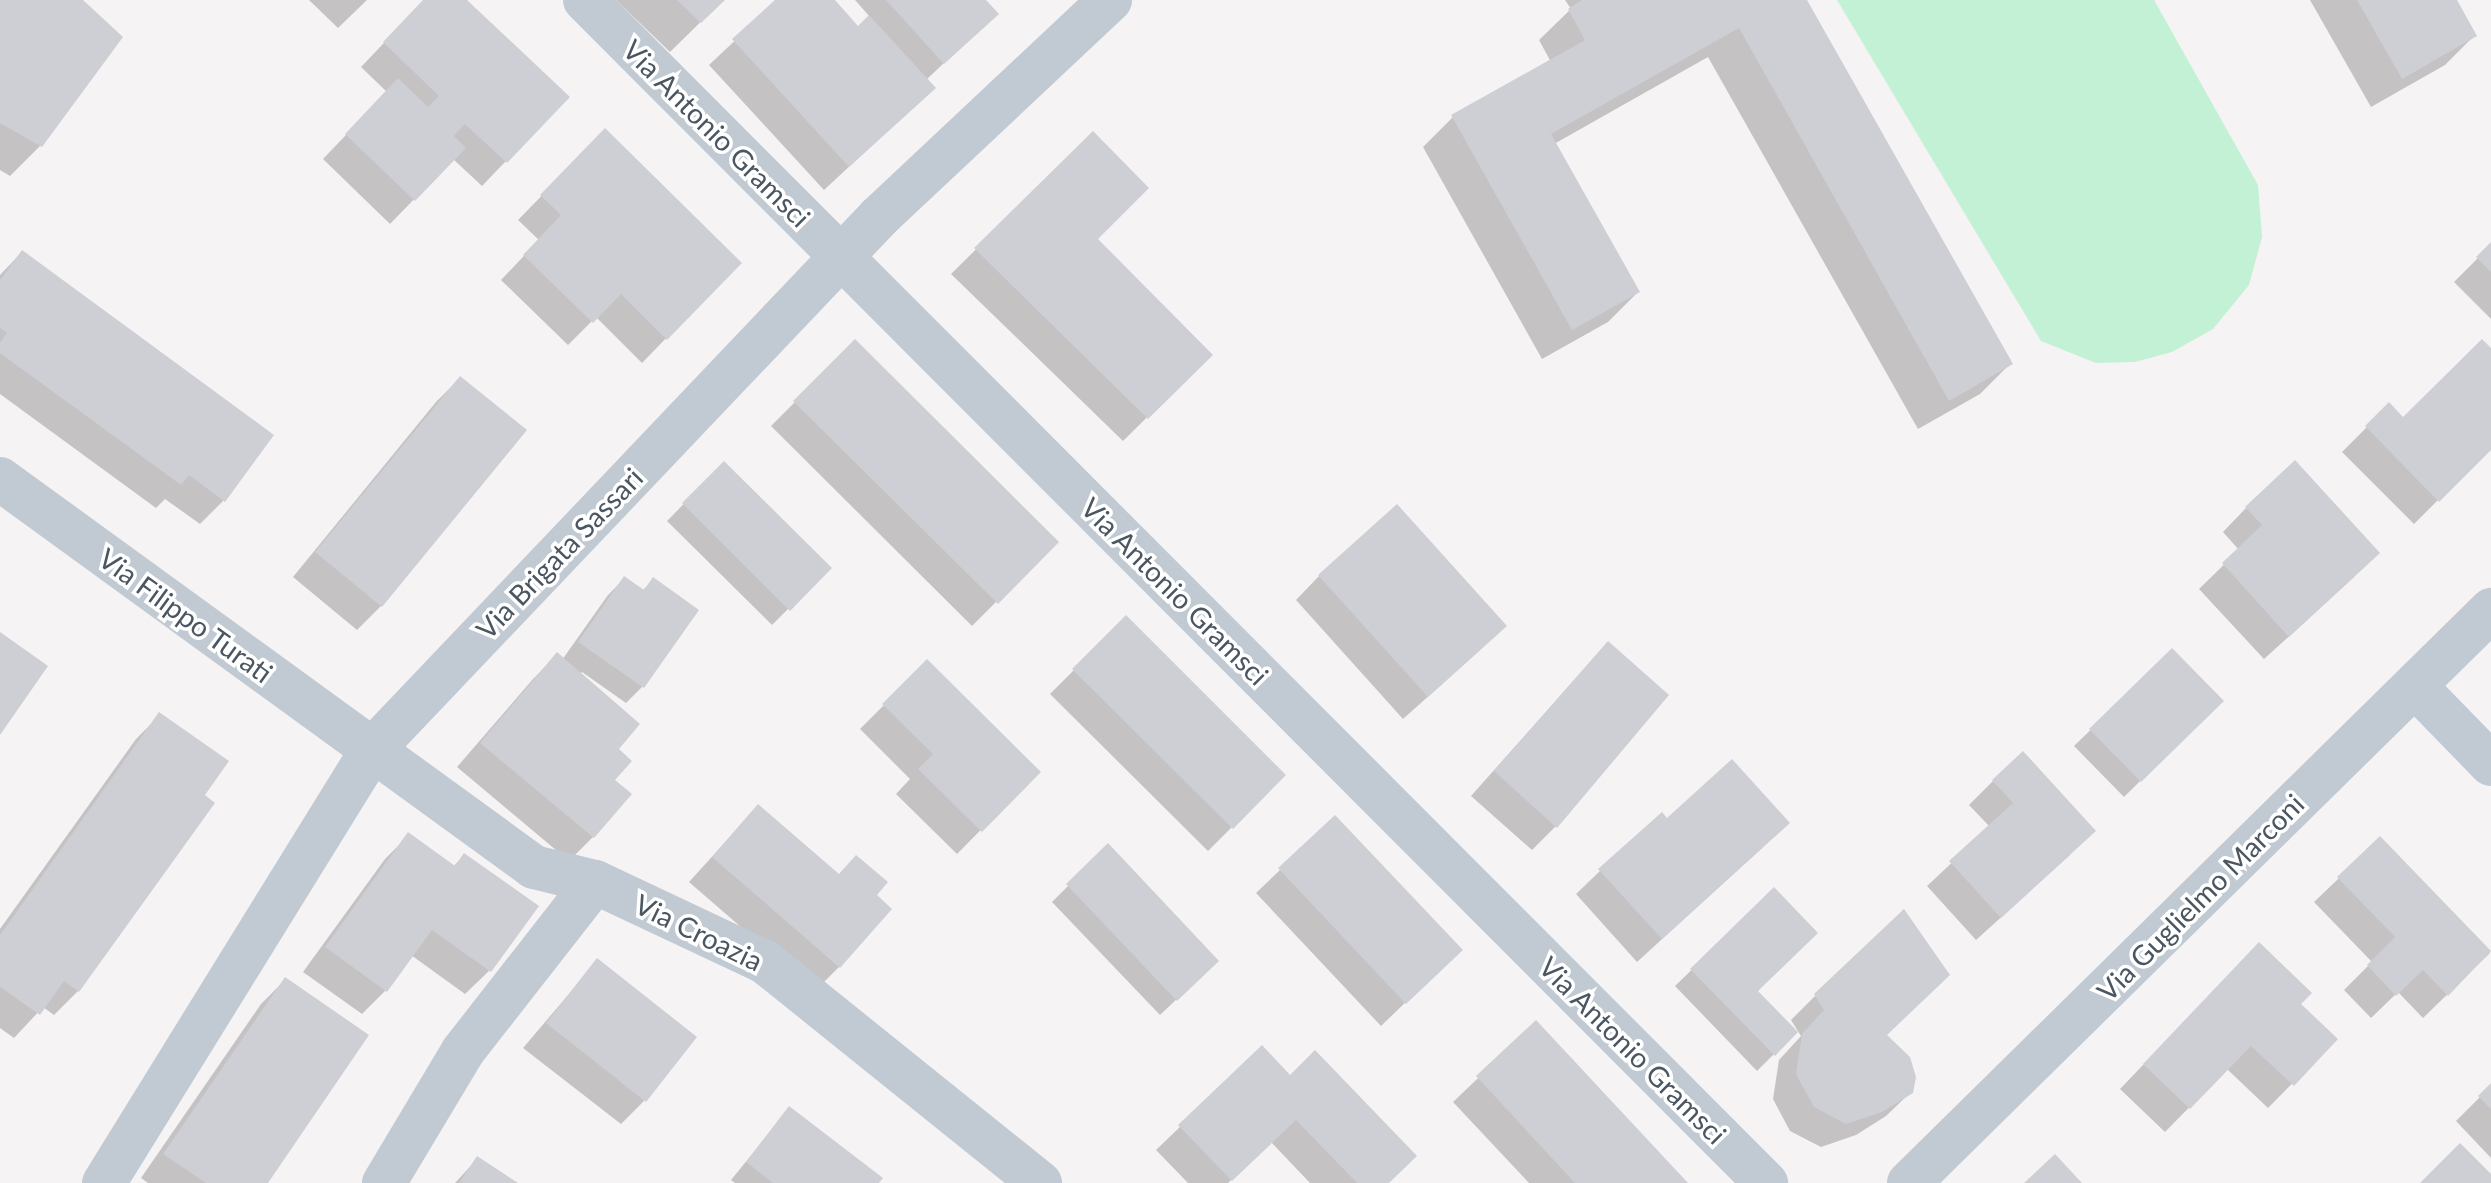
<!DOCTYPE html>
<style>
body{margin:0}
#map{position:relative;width:2491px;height:1183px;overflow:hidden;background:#f5f3f3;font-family:Lato,sans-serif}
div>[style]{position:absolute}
.green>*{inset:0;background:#c3f1d5}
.shadow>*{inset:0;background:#0003}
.building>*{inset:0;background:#cdcfd5}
.minor>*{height:44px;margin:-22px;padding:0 22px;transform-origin:22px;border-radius:22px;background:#c1cad2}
span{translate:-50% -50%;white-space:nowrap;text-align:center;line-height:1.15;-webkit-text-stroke:7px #fff;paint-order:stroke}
.street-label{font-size:28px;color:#4a5661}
</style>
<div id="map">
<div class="green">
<div style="clip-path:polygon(1837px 0,2154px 0,2258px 185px,2262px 237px,2249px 285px,2213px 329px,2172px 352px,2135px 362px,2096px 363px,2041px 341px)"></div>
</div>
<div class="shadow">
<div style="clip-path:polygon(0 0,80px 0,40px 146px,10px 176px,0 170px)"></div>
<div style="clip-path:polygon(309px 0,367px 0,338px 28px)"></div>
<div style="clip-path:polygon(425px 0,464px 0,567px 97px,482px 186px,453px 159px,390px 224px,323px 159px,387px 92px,361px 67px)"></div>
<div style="clip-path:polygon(616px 0,723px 0,670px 52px)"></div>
<div style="clip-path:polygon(778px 0,832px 0,858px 29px,870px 17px,855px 0,983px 0,979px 30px,926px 80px,909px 111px,824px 190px,709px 65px)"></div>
<div style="clip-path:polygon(1565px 0,1805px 0,2010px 364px,1980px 394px,1918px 429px,1708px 57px,1554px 144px,1638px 292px,1608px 322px,1542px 359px,1423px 147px,1453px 117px,1551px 62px,1539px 40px,1571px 9px)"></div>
<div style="clip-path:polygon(2310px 0,2454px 0,2475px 35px,2445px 65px,2371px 107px)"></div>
<div style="clip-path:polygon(605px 131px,739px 263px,642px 363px,596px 317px,568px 345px,501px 280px,539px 240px,518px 220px)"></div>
<div style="clip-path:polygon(1093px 134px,1095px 239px,1210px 355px,1123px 441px,951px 274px)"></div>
<div style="clip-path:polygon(2491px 245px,2491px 319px,2454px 282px)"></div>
<div style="clip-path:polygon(22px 252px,224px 500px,200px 524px,165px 499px,156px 508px,0 394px,0 275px)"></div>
<div style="clip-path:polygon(855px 342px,1056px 542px,972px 626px,771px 426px)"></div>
<div style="clip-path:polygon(2491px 351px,2491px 447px,2414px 524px,2342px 452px,2389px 405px,2403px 420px)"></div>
<div style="clip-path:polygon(460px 378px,381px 606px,357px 630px,293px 577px,436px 402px)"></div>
<div style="clip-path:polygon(724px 463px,829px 568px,772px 625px,667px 521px)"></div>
<div style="clip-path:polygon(2246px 508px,2354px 577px,2264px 659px,2199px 589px,2239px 550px,2223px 532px)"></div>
<div style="clip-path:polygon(1319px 576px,1480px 650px,1403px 719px,1296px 600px)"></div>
<div style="clip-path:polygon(625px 578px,642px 591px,654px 579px,697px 610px,642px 687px,626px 703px,582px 672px,580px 675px,616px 749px,613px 780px,593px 837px,569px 861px,457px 767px,533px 679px,557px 655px,562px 660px,608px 595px)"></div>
<div style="clip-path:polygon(1126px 618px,1284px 775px,1208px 851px,1050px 694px)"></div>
<div style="clip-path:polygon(2172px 651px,2221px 701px,2124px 797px,2074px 746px)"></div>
<div style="clip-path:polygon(927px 662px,1038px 772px,957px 854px,896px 794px,910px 779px,860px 729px)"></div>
<div style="clip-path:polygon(1585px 668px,1556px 826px,1532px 850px,1471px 796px)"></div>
<div style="clip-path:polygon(160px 715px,78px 991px,54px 1015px,43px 1007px,14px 1038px,0 1028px,0 929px,136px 739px)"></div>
<div style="clip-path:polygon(1993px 781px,2070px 855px,1976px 940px,1927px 886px,1990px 827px,1969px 805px)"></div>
<div style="clip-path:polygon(758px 806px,838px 876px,874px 896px,839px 967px,815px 991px,689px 882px)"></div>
<div style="clip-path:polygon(1667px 821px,1763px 847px,1637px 962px,1576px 894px,1600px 871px)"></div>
<div style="clip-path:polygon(409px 835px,453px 867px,464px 855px,489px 971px,465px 994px,411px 955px,385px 991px,362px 1014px,303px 972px,385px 859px)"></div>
<div style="clip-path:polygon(2380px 839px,2490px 953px,2423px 1018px,2398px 992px,2371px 1018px,2344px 990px,2372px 962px,2314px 902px)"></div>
<div style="clip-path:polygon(1108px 846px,1200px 977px,1160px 1015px,1052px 902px)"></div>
<div style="clip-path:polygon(1280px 870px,1436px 973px,1381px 1026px,1256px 893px)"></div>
<div style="clip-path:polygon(1774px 890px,1756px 991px,1796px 1032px,1757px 1071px,1675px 986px)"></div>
<div style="clip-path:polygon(597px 961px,644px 1101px,621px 1124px,523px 1048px)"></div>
<div style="clip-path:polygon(2235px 969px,2299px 1004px,2335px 1040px,2268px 1108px,2227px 1069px,2165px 1132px,2120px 1089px)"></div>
<div style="clip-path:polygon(285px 980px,265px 1183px,148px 1183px,141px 1178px,261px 1004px)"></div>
<div style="clip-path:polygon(1815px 996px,1885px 1035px,1911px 1092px,1886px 1116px,1856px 1135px,1821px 1147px,1790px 1131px,1773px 1099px,1779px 1060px,1801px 1036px,1791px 1020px)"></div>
<div style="clip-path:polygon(1536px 1023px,1685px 1183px,1529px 1183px,1453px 1102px)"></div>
<div style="clip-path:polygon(1262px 1048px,1388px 1183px,1310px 1183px,1271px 1142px,1228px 1183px,1188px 1183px,1156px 1150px)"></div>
<div style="clip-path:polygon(2491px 1086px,2491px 1158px,2456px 1121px)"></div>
<div style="clip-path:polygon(789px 1109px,877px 1183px,735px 1183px,731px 1180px)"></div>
<div style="clip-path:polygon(477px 1159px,514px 1183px,455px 1183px)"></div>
</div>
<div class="building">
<div style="clip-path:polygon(0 0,83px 0,123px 37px,42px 147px,0 123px)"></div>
<div style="clip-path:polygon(423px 0,467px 0,570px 97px,507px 163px,465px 124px,454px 136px,466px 148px,415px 201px,345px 134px,398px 78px,428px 107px,439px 96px,383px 42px)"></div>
<div style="clip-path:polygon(677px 0,725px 0,701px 23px)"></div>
<div style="clip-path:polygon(775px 0,835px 0,858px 26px,869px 15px,936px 88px,849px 167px,732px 39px)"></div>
<div style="clip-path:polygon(886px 0,986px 0,999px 14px,944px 64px)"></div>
<div style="clip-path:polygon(1582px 0,1807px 0,2013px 364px,1949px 401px,1739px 28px,1551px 134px,1640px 292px,1572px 330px,1451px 115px,1585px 40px,1568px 9px)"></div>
<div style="clip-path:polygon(2357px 0,2457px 0,2477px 36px,2402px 79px)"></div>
<div style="clip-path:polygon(605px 128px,742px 263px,667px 340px,621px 294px,593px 323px,523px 255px,561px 215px,540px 195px)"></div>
<div style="clip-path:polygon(1093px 131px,1149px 188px,1098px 239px,1213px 355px,1148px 419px,974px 248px)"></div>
<div style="clip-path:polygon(2491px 242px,2491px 272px,2476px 257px)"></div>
<div style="clip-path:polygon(22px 250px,274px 435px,225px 502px,189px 475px,181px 485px,0 353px,0 343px,7px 333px,0 328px,0 280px)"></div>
<div style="clip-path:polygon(855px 339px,1059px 542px,998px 604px,793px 401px)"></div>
<div style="clip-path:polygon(2482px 339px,2491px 348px,2491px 450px,2439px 502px,2365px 426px,2389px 402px,2403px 417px)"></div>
<div style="clip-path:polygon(460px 376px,527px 430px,382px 607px,315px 552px)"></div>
<div style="clip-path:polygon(2295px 460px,2380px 553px,2289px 637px,2222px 563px,2262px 525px,2245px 507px)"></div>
<div style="clip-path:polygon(724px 461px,832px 568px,790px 611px,682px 503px)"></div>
<div style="clip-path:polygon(1397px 504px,1507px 626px,1428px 697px,1318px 575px)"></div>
<div style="clip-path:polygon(624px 576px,644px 590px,653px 577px,699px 610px,644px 688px,578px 642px)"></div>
<div style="clip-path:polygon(1126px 615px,1286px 775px,1233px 829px,1072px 669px)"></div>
<div style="clip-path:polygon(0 632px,48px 666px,0 735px)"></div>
<div style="clip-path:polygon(1608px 641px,1669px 695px,1557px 828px,1494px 771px)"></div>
<div style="clip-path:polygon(2172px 648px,2224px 701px,2141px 782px,2089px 729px)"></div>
<div style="clip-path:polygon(557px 652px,640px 724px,619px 749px,632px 761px,615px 780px,632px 794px,594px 838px,480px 743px)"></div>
<div style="clip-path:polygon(927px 659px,1041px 772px,982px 832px,918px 769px,933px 754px,882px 704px)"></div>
<div style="clip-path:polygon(159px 712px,229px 761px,205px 795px,215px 803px,79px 992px,64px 981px,40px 1015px,0 987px,0 935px)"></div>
<div style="clip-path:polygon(2023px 751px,2096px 831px,2001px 918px,1949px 861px,2013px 803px,1992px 780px)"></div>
<div style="clip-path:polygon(1732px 759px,1790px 823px,1662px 939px,1598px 869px,1662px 812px,1667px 818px)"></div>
<div style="clip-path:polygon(758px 804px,839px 874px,856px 855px,888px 882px,877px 895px,892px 909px,840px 968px,712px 857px)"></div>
<div style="clip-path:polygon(1335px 815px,1463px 950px,1406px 1004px,1278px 868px)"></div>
<div style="clip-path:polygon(408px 832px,455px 866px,464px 853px,539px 906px,491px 972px,432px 930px,387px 992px,325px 947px)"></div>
<div style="clip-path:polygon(2380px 836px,2491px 951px,2448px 996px,2423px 970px,2396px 996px,2367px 965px,2395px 937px,2337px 877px)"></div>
<div style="clip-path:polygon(1108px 843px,1219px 961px,1177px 1001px,1066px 884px)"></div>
<div style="clip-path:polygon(1774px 887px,1818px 933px,1758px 991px,1798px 1032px,1775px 1056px,1690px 969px)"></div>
<div style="clip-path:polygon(1904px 909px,1950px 975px,1887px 1035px,1910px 1057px,1916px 1077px,1913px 1093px,1882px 1112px,1846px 1124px,1814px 1107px,1796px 1074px,1802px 1034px,1824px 1010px,1814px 994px)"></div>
<div style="clip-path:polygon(2259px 942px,2312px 993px,2301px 1004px,2338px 1039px,2294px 1086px,2251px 1046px,2190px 1109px,2143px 1064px)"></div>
<div style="clip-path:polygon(597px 958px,697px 1037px,646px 1102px,546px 1023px)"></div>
<div style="clip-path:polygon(285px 977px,369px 1035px,268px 1183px,206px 1183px,163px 1154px)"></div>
<div style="clip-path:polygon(1536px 1020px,1688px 1183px,1575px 1183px,1476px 1076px)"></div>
<div style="clip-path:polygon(1262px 1045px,1290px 1075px,1315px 1050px,1417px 1156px,1389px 1183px,1357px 1183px,1296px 1120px,1232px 1181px,1178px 1125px)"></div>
<div style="clip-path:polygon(2491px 1083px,2491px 1109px,2478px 1096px)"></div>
<div style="clip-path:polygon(789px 1106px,883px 1178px,879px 1183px,773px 1183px,746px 1162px)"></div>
<div style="clip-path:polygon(2460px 1143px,2491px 1174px,2491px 1183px,2420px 1183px)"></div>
<div style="clip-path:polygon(2055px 1154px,2082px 1183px,2024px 1183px)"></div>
<div style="clip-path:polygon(477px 1156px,518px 1183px,459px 1183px)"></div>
</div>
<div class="minor">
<div style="left:585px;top:0;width:1672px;rotate:45.05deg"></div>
<div style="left:0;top:479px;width:660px;rotate:36deg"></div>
<div style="left:534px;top:867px;width:63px;rotate:13.8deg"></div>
<div style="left:595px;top:882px;width:188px;rotate:25.2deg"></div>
<div style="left:765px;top:962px;width:353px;rotate:38.8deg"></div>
<div style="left:2415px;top:686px;width:109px;rotate:45.7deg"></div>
<div style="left:104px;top:1183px;width:509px;rotate:-58.25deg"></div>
<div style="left:372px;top:750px;width:736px;rotate:-46.43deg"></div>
<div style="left:879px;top:217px;width:317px;rotate:-43.2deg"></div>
<div style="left:384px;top:1183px;width:154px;rotate:-59.1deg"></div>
<div style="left:463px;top:1051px;width:214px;rotate:-52deg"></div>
<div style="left:1909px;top:1183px;width:817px;rotate:-44.55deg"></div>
</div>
<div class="street-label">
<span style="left:717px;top:133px;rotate:45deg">Via Antonio Gramsci</span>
<span style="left:559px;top:553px;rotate:-46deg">Via Brigata Sassari</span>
<span style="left:1175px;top:591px;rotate:45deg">Via Antonio Gramsci</span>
<span style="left:186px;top:615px;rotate:36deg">Via Filippo Turati</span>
<span style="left:2200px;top:897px;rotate:-45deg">Via Guglielmo Marconi</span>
<span style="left:699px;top:932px;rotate:26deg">Via Croazia</span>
<span style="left:1633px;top:1050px;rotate:45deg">Via Antonio Gramsci</span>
</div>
</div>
